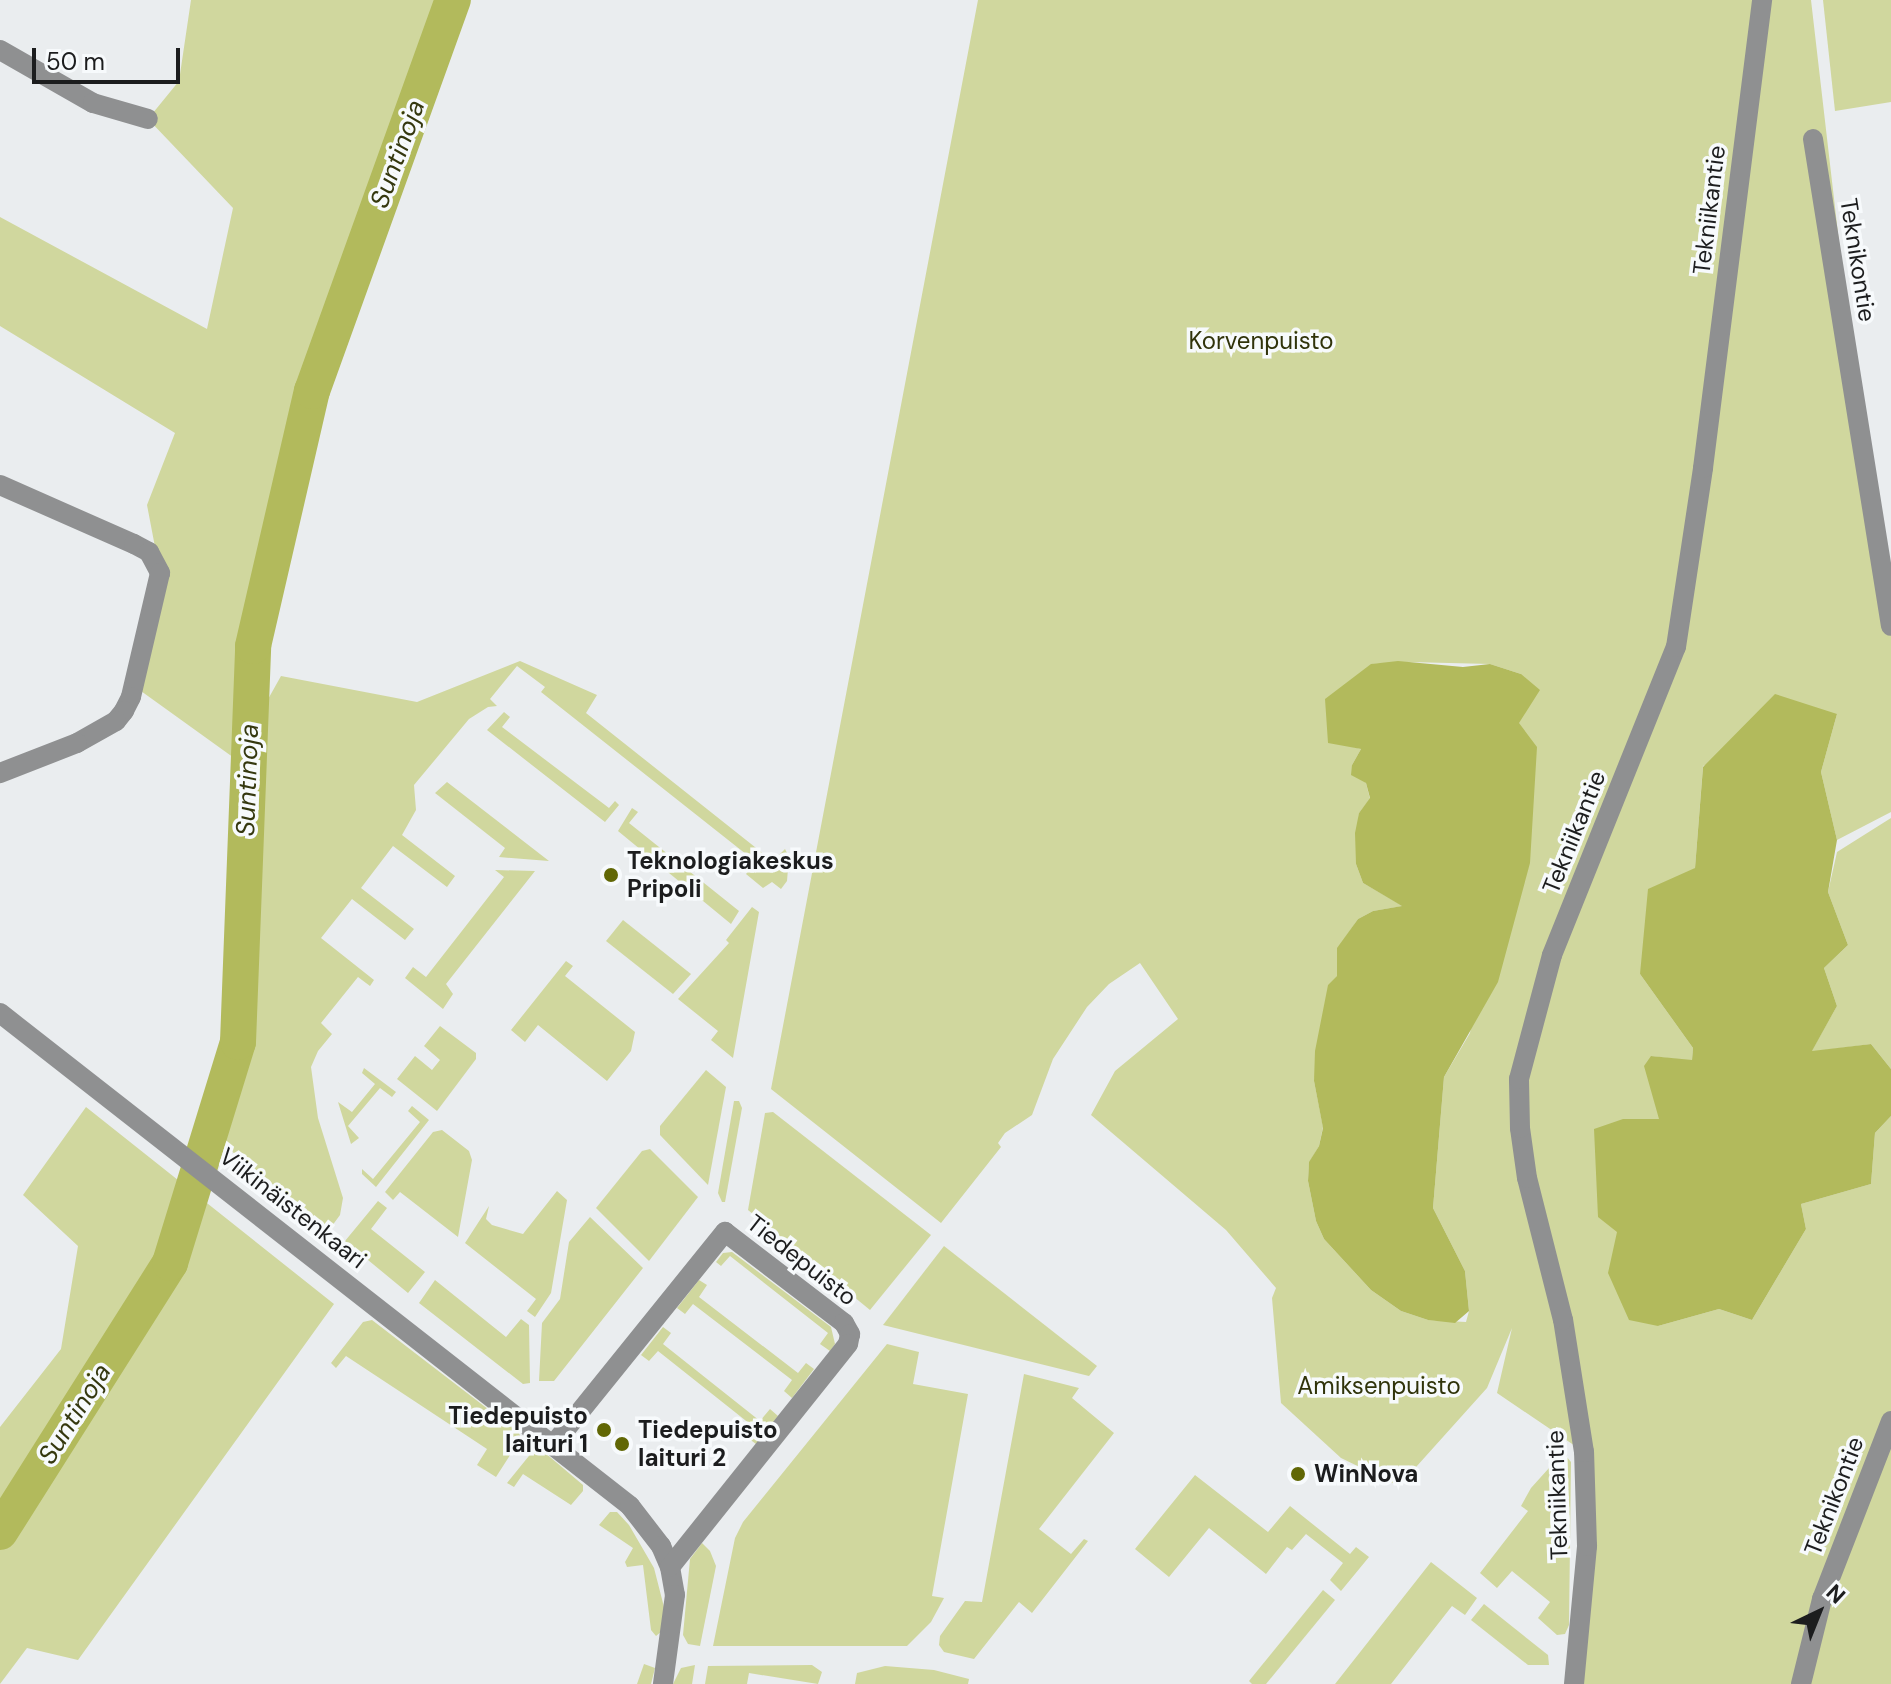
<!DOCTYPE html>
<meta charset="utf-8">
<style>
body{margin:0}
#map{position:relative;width:1891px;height:1684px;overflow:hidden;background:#eaedef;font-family:"DM Sans",sans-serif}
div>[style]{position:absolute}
.green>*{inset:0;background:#d0d79e}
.water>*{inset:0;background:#b2ba5c}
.river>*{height:36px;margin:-18px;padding:0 18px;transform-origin:18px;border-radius:18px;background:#b2ba5c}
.minor>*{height:20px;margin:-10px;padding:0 10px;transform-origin:10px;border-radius:10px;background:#8f9091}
.dots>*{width:22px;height:22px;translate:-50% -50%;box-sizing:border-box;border:4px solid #f7fafc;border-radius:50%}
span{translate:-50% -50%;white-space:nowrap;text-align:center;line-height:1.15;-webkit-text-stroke:7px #f7fafc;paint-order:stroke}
.street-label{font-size:24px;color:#1c1d1e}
.park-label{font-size:24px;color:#30330a}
.poi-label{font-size:24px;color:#1c1d1e;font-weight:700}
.left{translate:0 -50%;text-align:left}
.right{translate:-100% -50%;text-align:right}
.water-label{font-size:26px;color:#35380f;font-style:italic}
.north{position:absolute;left:1779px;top:1572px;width:80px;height:80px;-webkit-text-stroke:6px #f7fafc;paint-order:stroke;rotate:43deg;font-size:22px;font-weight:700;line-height:32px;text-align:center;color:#1c1d1e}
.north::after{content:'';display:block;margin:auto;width:28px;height:36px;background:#1c1d1e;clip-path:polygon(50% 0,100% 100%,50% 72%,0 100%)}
.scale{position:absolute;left:32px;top:48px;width:148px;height:36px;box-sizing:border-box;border:4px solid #1c1d1e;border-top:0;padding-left:10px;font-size:24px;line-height:28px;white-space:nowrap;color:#1c1d1e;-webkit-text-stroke:6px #f7fafc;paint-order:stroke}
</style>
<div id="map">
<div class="green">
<div style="clip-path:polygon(191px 0,453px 0,312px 391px,253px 646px,248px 768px,134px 686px,160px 573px,147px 505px,175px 433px,0 326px,0 217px,207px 329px,233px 208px,148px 119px,179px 81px)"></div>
<div style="clip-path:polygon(evenodd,978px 0,1811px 0,1863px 449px,1891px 626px,1891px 812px,1837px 840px,1821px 772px,1837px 714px,1703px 766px,1695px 868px,1640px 974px,1693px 1048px,1692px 1061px,1651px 1056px,1660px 1119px,1623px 1119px,1618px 1232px,1658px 1326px,1719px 1309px,1752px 1320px,1806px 1229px,1801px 1204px,1871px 1184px,1875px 1133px,1891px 1116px,1891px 1684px,1577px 1684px,1584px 1452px,1497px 1393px,1512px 1328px,1487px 1388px,1399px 1486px,1341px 1458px,1281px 1403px,1272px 1298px,1276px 1288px,1226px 1230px,1091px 1115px,1115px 1071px,1178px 1019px,1140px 963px,1109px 984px,1087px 1007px,1053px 1059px,1032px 1115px,1005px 1133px,998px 1143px,1001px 1147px,941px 1223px,771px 1089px,978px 0,1408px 662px,1490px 664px,1521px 674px,1519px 723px,1470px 1033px,1444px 1077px,1433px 1208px,1465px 1271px,1469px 1311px,1466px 1322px,1428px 1320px,1401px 1311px,1371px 1290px,1324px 1239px,1316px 1221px,1308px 1181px,1309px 1163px,1319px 1146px,1323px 1127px,1314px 1081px,1337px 976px,1338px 948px,1358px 919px,1373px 911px,1403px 906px,1363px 883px,1356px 864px,1359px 813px,1370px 799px,1366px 783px,1352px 765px,1361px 749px,1342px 744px,1372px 664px,1408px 662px)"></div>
<div style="clip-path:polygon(1823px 0,1891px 0,1891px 102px,1835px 111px)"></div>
<div style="clip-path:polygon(520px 661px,597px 695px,586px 713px,765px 855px,777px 857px,785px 849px,789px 857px,787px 881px,781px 889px,772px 882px,763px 888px,746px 874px,756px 862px,541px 692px,545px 687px,517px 666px,490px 699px,497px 706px,488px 707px,469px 719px,414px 785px,416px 810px,402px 835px,455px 876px,447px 887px,393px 846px,361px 888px,414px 929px,405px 940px,352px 899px,321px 938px,374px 980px,370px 986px,358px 977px,321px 1023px,332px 1034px,318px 1051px,311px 1067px,318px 1118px,343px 1198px,340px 1215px,329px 1230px,224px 1145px,249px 1041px,267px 701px,281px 676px,417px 702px)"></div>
<div style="clip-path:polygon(504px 712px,510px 717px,502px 727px,609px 808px,615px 801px,619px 805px,605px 822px,487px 730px)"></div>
<div style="clip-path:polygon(447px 782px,549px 861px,499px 857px,505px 848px,435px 793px)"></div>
<div style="clip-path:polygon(632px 808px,638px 812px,629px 823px,739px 911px,731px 924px,618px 831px)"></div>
<div style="clip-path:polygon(1891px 818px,1891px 1069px,1871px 1044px,1811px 1052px,1837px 1006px,1824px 968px,1848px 945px,1828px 892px,1837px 852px)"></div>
<div style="clip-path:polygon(495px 870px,535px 871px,446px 984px,453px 994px,443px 1009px,405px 978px,413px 967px,426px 977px,504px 877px)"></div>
<div style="clip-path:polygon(752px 907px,759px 912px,733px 1058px,711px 1040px,718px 1031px,678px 999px,729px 943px,726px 940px)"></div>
<div style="clip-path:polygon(623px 920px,691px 974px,673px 994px,606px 941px)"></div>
<div style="clip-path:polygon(566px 961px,573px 966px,565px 976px,635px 1032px,631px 1051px,607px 1081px,538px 1025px,525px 1042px,511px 1030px)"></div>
<div style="clip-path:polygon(440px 1026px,476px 1053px,476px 1059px,437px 1111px,397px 1079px,415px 1056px,432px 1070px,440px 1060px,424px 1046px)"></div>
<div style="clip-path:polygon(364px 1068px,396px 1092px,392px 1097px,380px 1088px,348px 1126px,359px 1138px,351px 1144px,338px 1102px,352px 1112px,375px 1084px,362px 1073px)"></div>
<div style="clip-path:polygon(706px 1070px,726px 1087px,708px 1185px,660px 1135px,660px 1126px)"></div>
<div style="clip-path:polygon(734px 1101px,739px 1101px,742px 1108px,725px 1202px,722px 1202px,718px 1193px)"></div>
<div style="clip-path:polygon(412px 1106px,429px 1120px,376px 1187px,362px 1174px,362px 1169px,373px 1179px,420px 1122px,408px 1111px)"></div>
<div style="clip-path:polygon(86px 1107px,334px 1304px,78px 1660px,27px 1648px,0 1684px,0 1427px,61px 1349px,78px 1246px,23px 1195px)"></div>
<div style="clip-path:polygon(773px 1112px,931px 1235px,870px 1310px,748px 1210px,765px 1113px)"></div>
<div style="clip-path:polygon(442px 1130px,469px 1151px,472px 1160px,458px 1237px,400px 1192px,393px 1200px,385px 1192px,433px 1132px)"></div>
<div style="clip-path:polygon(650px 1149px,698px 1197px,649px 1261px,596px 1208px,642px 1151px)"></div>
<div style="clip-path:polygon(557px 1191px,567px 1200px,551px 1293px,535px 1317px,527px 1311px,536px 1299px,465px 1243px,489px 1206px,486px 1219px,492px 1225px,523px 1234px)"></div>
<div style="clip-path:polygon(378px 1201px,387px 1208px,371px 1229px,425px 1272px,408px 1293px,345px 1241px)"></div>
<div style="clip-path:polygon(590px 1217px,643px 1268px,554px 1381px,539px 1381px,542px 1323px,560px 1299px,569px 1242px)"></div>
<div style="clip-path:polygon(944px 1246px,1097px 1366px,1089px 1376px,883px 1325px)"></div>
<div style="clip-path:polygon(732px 1252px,831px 1327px,835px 1344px,830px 1351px,820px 1344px,828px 1333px,730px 1256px,721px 1266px,716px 1262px,723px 1253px)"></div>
<div style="clip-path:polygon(435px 1280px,506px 1337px,521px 1319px,529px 1325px,530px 1383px,523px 1384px,419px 1303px)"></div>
<div style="clip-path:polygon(699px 1280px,707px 1285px,699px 1297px,798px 1373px,806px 1363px,814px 1369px,792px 1398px,784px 1391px,792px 1380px,693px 1304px,685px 1314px,677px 1308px)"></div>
<div style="clip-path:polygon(372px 1320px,519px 1433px,521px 1438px,496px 1477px,477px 1465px,487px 1449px,346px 1356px,336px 1368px,331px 1363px,363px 1322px)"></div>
<div style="clip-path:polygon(663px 1327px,671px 1333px,663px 1344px,760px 1421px,770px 1409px,778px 1416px,756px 1444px,748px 1438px,755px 1428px,658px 1351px,649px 1361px,641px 1355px)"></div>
<div style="clip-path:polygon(887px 1344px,919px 1352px,913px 1384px,968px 1394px,932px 1596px,944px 1598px,931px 1622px,907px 1646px,713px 1646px,735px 1538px,743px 1522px)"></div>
<div style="clip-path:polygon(1024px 1374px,1079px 1388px,1072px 1398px,1114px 1433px,1039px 1529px,1071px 1554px,1084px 1539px,1088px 1541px,1032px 1613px,1019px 1602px,974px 1659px,944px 1652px,939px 1645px,940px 1636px,965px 1601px,982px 1602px)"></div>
<div style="clip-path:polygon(537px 1446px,583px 1485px,583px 1491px,571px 1505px,523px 1474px,514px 1487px,507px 1483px)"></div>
<div style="clip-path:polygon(1566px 1456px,1571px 1462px,1569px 1625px,1565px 1634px,1557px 1635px,1538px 1618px,1550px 1602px,1512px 1571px,1497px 1588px,1480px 1573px,1528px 1511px,1521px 1506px,1531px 1488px,1558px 1458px)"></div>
<div style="clip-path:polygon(1195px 1475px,1268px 1532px,1290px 1506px,1350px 1554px,1356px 1547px,1369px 1557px,1341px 1591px,1330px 1580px,1343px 1563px,1306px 1534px,1292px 1550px,1287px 1547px,1266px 1574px,1209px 1528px,1169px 1577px,1135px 1549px)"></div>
<div style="clip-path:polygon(610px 1512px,617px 1512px,629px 1525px,654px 1568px,664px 1607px,662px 1631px,656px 1636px,651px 1630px,643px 1565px,627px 1567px,625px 1562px,633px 1548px,599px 1525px)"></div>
<div style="clip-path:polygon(702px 1543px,710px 1551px,716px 1566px,700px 1646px,688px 1644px,683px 1635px,690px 1559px)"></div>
<div style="clip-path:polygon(1431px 1562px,1477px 1598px,1465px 1615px,1452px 1606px,1391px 1684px,1335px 1684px)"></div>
<div style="clip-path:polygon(1323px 1590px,1335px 1600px,1266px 1684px,1252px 1684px,1249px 1681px)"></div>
<div style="clip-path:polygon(1484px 1604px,1548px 1655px,1549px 1665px,1528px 1665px,1471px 1620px)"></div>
<div style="clip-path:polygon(644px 1664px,655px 1668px,651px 1684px,637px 1684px)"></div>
<div style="clip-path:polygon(695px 1665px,692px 1684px,673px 1684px,681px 1668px)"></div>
<div style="clip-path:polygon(812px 1665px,822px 1672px,818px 1684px,749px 1673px,747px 1684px,705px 1684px,708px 1666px)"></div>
<div style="clip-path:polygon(885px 1666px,934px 1670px,969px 1679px,968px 1684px,855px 1684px,857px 1673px)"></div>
</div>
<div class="water">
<div style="clip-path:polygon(1398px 661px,1463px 667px,1490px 664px,1521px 674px,1540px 690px,1519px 723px,1537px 747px,1530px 863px,1498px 982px,1444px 1077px,1433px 1208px,1465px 1271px,1469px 1311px,1455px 1323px,1428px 1320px,1401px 1311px,1371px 1290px,1324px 1239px,1316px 1221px,1308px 1181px,1309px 1162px,1319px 1146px,1323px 1128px,1314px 1081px,1315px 1051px,1328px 985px,1337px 976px,1337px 948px,1358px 919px,1373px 911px,1402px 906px,1363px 883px,1356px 864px,1355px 833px,1359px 813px,1370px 798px,1366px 783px,1351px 775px,1352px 765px,1361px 749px,1328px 743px,1325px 699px,1371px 664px)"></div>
<div style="clip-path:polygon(1775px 694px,1837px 714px,1821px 772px,1837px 840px,1828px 892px,1848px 945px,1824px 968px,1837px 1006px,1812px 1051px,1871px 1044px,1891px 1069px,1891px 1116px,1875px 1133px,1871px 1184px,1801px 1204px,1806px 1229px,1752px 1320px,1719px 1309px,1658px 1326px,1629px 1320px,1608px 1273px,1617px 1232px,1598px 1217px,1594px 1129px,1623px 1119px,1659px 1119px,1644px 1066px,1651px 1056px,1692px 1060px,1693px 1048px,1640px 974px,1648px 889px,1695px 868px,1703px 767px)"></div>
</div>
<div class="river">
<div style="left:0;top:1532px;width:318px;rotate:-57.7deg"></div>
<div style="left:170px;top:1263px;width:231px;rotate:-72.9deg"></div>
<div style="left:238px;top:1042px;width:396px;rotate:-87.8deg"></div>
<div style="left:253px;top:646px;width:262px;rotate:-77deg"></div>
<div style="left:312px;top:391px;width:416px;rotate:-70.2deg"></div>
</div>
<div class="minor">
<div style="left:0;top:50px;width:107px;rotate:29.7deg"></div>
<div style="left:93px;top:103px;width:57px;rotate:16.2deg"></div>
<div style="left:1813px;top:139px;width:493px;rotate:80.9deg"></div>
<div style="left:0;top:485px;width:146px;rotate:23.8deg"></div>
<div style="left:134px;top:544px;width:17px;rotate:28deg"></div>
<div style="left:149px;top:552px;width:24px;rotate:62deg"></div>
<div style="left:160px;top:573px;width:127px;rotate:103.2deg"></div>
<div style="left:131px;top:697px;width:16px;rotate:117deg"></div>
<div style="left:124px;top:711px;width:13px;rotate:129deg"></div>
<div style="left:116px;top:721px;width:45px;rotate:150.6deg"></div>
<div style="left:77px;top:743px;width:83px;rotate:158.7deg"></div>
<div style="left:0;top:1013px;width:800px;rotate:38.04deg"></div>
<div style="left:630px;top:1506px;width:51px;rotate:52.2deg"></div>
<div style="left:661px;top:1546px;width:23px;rotate:67deg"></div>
<div style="left:670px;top:1567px;width:28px;rotate:80deg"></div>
<div style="left:675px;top:1595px;width:90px;rotate:97.7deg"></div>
<div style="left:553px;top:1445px;width:274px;rotate:-51.1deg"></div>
<div style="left:725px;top:1232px;width:150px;rotate:37.4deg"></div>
<div style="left:844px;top:1323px;width:13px;rotate:61deg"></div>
<div style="left:850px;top:1334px;width:10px;rotate:101deg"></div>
<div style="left:848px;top:1344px;width:285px;rotate:128.6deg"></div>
<div style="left:1574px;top:1684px;width:139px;rotate:-84.6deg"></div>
<div style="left:1587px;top:1546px;width:94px;rotate:-91.8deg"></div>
<div style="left:1584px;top:1452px;width:134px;rotate:-99deg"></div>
<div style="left:1563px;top:1320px;width:146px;rotate:-104.2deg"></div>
<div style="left:1527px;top:1178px;width:50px;rotate:-98deg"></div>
<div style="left:1520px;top:1128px;width:49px;rotate:-91.2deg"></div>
<div style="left:1519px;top:1079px;width:128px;rotate:-75.1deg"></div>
<div style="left:1552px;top:955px;width:332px;rotate:-68.1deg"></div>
<div style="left:1676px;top:647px;width:181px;rotate:-81.4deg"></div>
<div style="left:1703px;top:468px;width:472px;rotate:-82.8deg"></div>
<div style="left:1801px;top:1684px;width:88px;rotate:-76.1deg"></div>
<div style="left:1822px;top:1599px;width:191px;rotate:-68.8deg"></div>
</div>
<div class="dots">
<div style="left:611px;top:875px;background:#616705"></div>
<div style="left:604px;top:1430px;background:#616705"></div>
<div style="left:622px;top:1444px;background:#616705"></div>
<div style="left:1298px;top:1474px;background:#616705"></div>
</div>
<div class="street-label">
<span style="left:1709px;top:210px;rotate:-83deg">Tekniikantie</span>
<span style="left:1858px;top:260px;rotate:81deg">Teknikontie</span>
<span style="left:1574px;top:832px;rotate:-68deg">Tekniikantie</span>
<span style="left:293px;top:1208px;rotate:38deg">Viikinäistenkaari</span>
<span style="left:802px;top:1260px;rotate:38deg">Tiedepuisto</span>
<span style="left:1557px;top:1495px;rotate:-92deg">Tekniikantie</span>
<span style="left:1834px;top:1496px;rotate:-69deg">Teknikontie</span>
</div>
<div class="park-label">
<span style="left:1261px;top:341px">Korvenpuisto</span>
<span style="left:1379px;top:1386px">Amiksenpuisto</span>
</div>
<div class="poi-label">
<span class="left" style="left:627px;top:875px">Teknologiakeskus<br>Pripoli</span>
<span class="right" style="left:588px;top:1430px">Tiedepuisto<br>laituri 1</span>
<span class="left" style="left:638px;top:1444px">Tiedepuisto<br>laituri 2</span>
<span class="left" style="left:1314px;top:1474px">WinNova</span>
</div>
<div class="water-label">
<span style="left:398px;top:154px;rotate:-70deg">Suntinoja</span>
<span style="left:248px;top:780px;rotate:-88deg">Suntinoja</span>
<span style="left:75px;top:1414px;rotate:-58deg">Suntinoja</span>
</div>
<div class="north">N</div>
<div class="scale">50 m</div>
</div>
